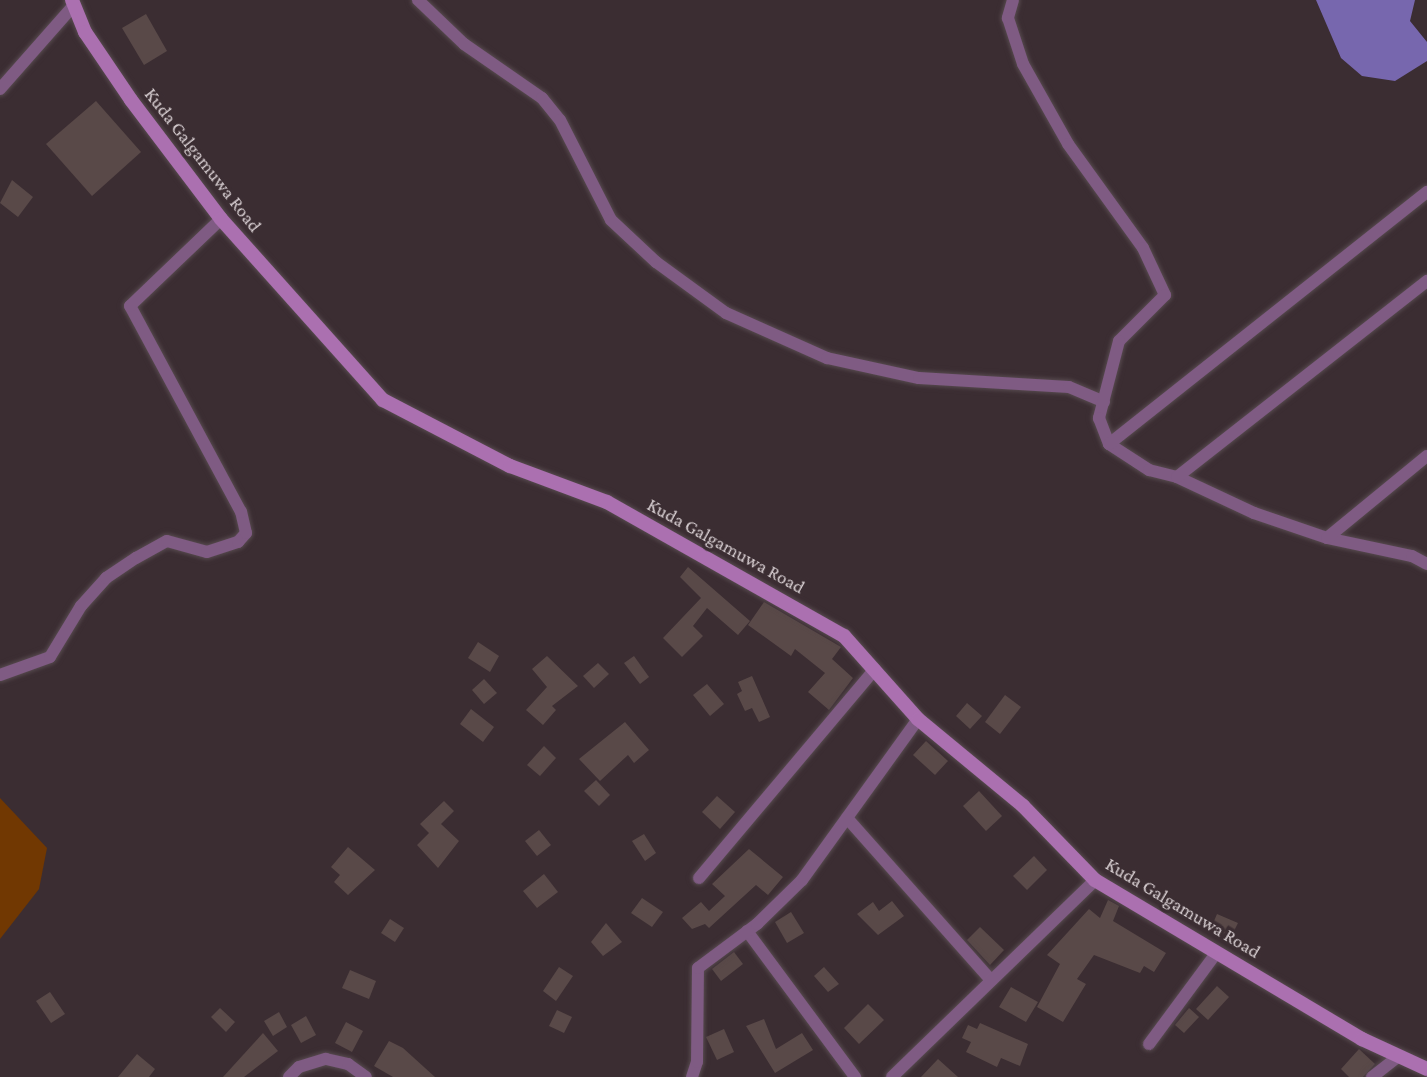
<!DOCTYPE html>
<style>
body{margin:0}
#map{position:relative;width:1427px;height:1077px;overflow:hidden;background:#3b2d32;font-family:"Crimson Pro",serif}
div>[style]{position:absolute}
.green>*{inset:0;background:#713802}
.water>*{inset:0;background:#7767ae}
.building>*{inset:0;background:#594948}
.roads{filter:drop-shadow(0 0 2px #574a4f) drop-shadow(0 0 2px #574a4f)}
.street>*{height:12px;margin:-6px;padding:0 6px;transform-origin:6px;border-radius:6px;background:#7f5b83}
.secondary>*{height:14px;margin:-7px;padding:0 7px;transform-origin:7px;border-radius:7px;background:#ab70b0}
span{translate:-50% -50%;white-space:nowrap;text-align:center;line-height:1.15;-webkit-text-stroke:7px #3b2d32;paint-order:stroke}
.street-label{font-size:19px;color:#d8cfd2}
</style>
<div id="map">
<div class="green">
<div style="clip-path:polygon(0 798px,47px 848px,39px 889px,0 939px)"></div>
</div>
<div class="water">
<div style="clip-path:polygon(1316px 0,1415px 0,1410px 21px,1427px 42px,1427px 61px,1395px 81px,1362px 76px,1341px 58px)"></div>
</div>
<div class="building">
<div style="clip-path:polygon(146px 14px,167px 51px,144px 65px,122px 28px)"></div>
<div style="clip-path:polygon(96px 101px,141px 152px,92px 196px,46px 144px)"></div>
<div style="clip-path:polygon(12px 180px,33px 197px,18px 217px,0 203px)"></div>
<div style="clip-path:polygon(688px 567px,750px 621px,738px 635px,707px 608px,693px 626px,703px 636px,682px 657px,663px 638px,701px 598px,680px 577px)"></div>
<div style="clip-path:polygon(764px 602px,841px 647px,832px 659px,853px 678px,829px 710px,808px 692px,825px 673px,795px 649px,791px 656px,748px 625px)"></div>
<div style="clip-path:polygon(478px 642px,499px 656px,490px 672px,468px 658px)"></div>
<div style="clip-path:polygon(547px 656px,578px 686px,552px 706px,556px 710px,543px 725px,526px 710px,547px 687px,532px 669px)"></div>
<div style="clip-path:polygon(634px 656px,649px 677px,640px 684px,624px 663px)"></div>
<div style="clip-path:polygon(598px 663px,609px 674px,594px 688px,583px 676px)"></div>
<div style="clip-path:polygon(752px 676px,770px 717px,759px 722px,752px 708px,745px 711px,737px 694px,742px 691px,738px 682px)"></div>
<div style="clip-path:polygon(484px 679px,497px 693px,484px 704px,472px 690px)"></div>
<div style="clip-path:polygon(707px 684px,724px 704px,710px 716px,693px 695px)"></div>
<div style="clip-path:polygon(1005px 695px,1021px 707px,1000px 734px,985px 722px)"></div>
<div style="clip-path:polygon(967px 703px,982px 716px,970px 729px,956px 716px)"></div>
<div style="clip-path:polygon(471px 709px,494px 727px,483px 742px,460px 724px)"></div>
<div style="clip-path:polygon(625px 722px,649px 750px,634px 763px,628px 755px,600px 781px,579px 759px)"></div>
<div style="clip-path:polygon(926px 741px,948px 761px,935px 775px,913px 755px)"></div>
<div style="clip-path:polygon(544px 746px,556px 758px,540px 776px,527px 765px)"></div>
<div style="clip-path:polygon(596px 780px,610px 795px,599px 806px,584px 791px)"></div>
<div style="clip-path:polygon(979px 791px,1002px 816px,986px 831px,963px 806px)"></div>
<div style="clip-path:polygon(717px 796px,735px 812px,720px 829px,702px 812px)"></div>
<div style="clip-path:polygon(444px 801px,454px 811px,441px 824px,459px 841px,438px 868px,417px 845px,429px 833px,420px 824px)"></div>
<div style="clip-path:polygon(539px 830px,551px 845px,537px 856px,525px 841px)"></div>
<div style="clip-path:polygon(644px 834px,656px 853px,645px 861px,632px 841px)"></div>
<div style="clip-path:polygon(348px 847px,375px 870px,348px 895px,334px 882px,340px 875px,331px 867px)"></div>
<div style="clip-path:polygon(749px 849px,783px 877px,768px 895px,756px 885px,709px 928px,705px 924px,692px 929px,682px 918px,701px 902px,709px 911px,725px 896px,712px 884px)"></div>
<div style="clip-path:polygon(1034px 856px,1047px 870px,1027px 890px,1013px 876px)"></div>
<div style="clip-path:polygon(544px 874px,558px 892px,537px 908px,523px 891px)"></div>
<div style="clip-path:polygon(642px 898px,663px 912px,652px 927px,631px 913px)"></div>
<div style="clip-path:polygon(1108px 900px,1119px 906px,1113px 921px,1166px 953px,1154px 972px,1144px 966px,1140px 973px,1094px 955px,1077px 979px,1086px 984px,1063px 1022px,1037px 1007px,1060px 964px,1047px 955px,1089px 909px,1100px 918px)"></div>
<div style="clip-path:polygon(892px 901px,904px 916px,878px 935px,857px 914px,873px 902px,879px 911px)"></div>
<div style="clip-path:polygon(791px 912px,804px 933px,787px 943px,775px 922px)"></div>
<div style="clip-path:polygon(1217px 914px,1238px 923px,1229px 941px,1196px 925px,1201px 915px,1214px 921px)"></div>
<div style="clip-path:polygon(390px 919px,404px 928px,395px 942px,381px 933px)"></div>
<div style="clip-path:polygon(606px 923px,622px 942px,603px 956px,591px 942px)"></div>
<div style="clip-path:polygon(980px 927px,1004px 950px,990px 965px,967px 940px)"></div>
<div style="clip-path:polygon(734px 952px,743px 964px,721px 981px,712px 969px)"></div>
<div style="clip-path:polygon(559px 967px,573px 976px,556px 1001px,543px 991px)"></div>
<div style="clip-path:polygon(824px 967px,839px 984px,828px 992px,814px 976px)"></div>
<div style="clip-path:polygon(350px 970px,376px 981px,369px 999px,342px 988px)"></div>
<div style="clip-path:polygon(1217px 986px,1229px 997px,1208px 1020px,1196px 1009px)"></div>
<div style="clip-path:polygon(1011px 987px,1038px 1002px,1026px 1022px,999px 1007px)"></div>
<div style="clip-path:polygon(50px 992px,65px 1014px,51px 1023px,36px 1001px)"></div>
<div style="clip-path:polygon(868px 1004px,884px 1020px,859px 1044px,844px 1028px)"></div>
<div style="clip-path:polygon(220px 1008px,235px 1022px,226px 1032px,211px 1017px)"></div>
<div style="clip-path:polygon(1189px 1008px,1199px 1017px,1184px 1033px,1175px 1025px)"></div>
<div style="clip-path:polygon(557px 1010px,572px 1017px,564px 1033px,549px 1026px)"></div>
<div style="clip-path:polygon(279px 1012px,287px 1027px,273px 1036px,264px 1021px)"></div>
<div style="clip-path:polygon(306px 1016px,316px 1035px,301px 1043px,291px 1025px)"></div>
<div style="clip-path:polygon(764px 1019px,776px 1049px,802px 1033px,813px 1050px,775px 1073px,746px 1026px)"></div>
<div style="clip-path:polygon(346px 1022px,363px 1031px,352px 1052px,335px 1043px)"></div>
<div style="clip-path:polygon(980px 1023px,1028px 1044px,1020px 1066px,1001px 1058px,997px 1067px,966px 1052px,971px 1042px,962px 1038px,968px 1025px,977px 1029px)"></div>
<div style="clip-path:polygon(724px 1029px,734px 1052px,717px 1060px,706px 1037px)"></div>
<div style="clip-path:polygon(263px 1033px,278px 1051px,244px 1077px,223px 1077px)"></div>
<div style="clip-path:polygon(389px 1041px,403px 1048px,435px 1077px,393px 1077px,374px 1066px)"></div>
<div style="clip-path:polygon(1359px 1049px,1375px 1064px,1363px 1077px,1349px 1077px,1341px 1069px)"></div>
<div style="clip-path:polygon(137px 1054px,155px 1069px,149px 1077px,118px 1077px)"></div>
<div style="clip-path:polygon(938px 1059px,958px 1077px,921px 1077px)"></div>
</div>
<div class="roads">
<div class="street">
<div style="left:418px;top:0;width:64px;rotate:43.7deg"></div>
<div style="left:464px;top:44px;width:95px;rotate:34.7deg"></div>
<div style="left:542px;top:98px;width:28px;rotate:51deg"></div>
<div style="left:560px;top:120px;width:112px;rotate:63deg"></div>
<div style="left:611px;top:220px;width:62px;rotate:43deg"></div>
<div style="left:656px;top:262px;width:87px;rotate:36.1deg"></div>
<div style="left:726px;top:313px;width:111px;rotate:24deg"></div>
<div style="left:827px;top:358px;width:94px;rotate:12.3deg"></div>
<div style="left:919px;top:378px;width:150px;rotate:3.4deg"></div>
<div style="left:1069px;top:387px;width:38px;rotate:23deg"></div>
<div style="left:1013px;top:0;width:19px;rotate:106deg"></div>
<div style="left:1008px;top:18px;width:48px;rotate:71.9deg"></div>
<div style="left:1023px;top:64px;width:92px;rotate:60.6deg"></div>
<div style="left:1068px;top:144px;width:128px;rotate:54.2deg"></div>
<div style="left:1143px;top:248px;width:52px;rotate:64.9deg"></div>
<div style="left:1165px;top:295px;width:65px;rotate:135deg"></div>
<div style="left:1119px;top:341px;width:80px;rotate:104.6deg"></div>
<div style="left:1099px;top:418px;width:28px;rotate:69deg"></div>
<div style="left:1109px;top:444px;width:48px;rotate:33deg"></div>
<div style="left:1149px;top:470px;width:29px;rotate:14deg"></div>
<div style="left:1177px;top:477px;width:85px;rotate:25.1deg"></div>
<div style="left:1254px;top:513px;width:77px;rotate:18.9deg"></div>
<div style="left:1327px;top:538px;width:87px;rotate:12deg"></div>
<div style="left:1412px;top:556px;width:17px;rotate:28deg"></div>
<div style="left:0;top:89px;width:112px;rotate:-48.6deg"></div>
<div style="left:1109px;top:444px;width:406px;rotate:-38.4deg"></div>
<div style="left:1177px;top:477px;width:318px;rotate:-38.1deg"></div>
<div style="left:1327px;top:538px;width:129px;rotate:-39.4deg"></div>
<div style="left:0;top:675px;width:53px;rotate:-19.8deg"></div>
<div style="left:50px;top:657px;width:60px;rotate:-58.7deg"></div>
<div style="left:81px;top:606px;width:38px;rotate:-48deg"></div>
<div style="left:106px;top:578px;width:36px;rotate:-34deg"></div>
<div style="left:136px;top:558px;width:35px;rotate:-29deg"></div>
<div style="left:167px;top:541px;width:41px;rotate:15.4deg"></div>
<div style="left:207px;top:552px;width:33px;rotate:-18deg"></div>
<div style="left:238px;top:542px;width:12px;rotate:-48deg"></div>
<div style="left:246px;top:533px;width:22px;rotate:-103deg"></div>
<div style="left:241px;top:512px;width:234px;rotate:-118.3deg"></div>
<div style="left:130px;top:306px;width:126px;rotate:-43.7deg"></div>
<div style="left:847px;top:818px;width:217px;rotate:48.4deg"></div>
<div style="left:699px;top:878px;width:273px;rotate:-49.9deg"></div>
<div style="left:747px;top:931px;width:182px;rotate:53.5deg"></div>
<div style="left:1149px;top:1044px;width:114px;rotate:-53.5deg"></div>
<div style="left:289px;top:1077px;width:14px;rotate:-45deg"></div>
<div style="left:299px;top:1067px;width:28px;rotate:-17deg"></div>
<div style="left:326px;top:1059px;width:23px;rotate:13deg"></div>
<div style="left:348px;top:1064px;width:22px;rotate:36deg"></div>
<div style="left:692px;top:1077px;width:16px;rotate:-72deg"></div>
<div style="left:697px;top:1062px;width:94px;rotate:-89.4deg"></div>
<div style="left:698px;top:968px;width:74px;rotate:-36.7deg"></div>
<div style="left:757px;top:924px;width:63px;rotate:-44.4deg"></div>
<div style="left:802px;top:880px;width:198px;rotate:-54.2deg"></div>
<div style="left:892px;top:1077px;width:283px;rotate:-44.1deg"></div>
<div style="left:1372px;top:1077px;width:34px;rotate:-38deg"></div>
</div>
<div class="secondary">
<div style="left:72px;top:0;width:35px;rotate:68deg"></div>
<div style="left:85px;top:32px;width:82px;rotate:55.9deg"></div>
<div style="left:131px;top:100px;width:149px;rotate:52.9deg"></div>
<div style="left:221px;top:219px;width:243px;rotate:48.2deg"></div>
<div style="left:383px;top:400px;width:143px;rotate:27.5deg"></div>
<div style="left:510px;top:466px;width:103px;rotate:20.4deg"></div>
<div style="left:607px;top:502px;width:272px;rotate:29.5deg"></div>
<div style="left:844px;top:636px;width:111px;rotate:48.3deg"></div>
<div style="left:918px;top:719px;width:136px;rotate:39.6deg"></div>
<div style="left:1023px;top:806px;width:103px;rotate:45.8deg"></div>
<div style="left:1095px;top:880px;width:311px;rotate:30.8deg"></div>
<div style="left:1362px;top:1039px;width:72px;rotate:24.8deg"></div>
</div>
</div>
<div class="street-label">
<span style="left:203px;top:160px;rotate:52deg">Kuda Galgamuwa Road</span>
<span style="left:726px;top:546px;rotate:29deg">Kuda Galgamuwa Road</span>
<span style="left:1183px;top:908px;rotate:31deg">Kuda Galgamuwa Road</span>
</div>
</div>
